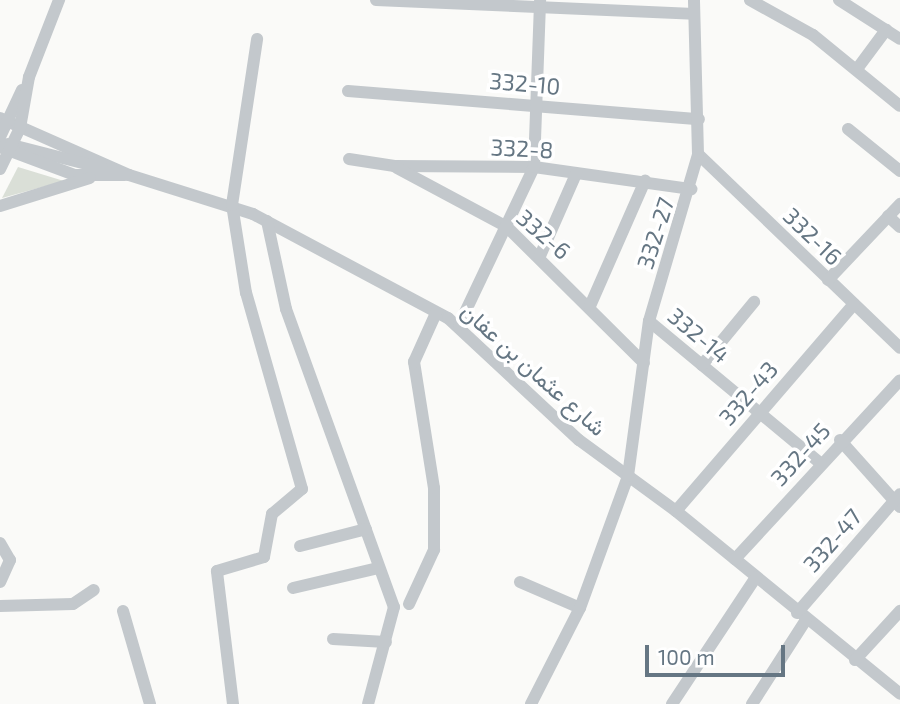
<!DOCTYPE html>
<meta charset="utf-8">
<style>
body{margin:0}
#map{position:relative;width:900px;height:704px;overflow:hidden;background:#fafaf8;font-family:"Exo 2",Vazirmatn,sans-serif}
div>[style]{position:absolute}
.green>*{inset:0;background:#dadfd7}
.minor>*{height:12px;margin:-6px;padding:0 6px;transform-origin:6px;border-radius:6px;background:#c3c8cc}
span{translate:-50% -50%;white-space:nowrap;text-align:center;line-height:1.15;-webkit-text-stroke:7px #fff;paint-order:stroke}
.street-label{font-size:23px;color:#657683}
.scale{position:absolute;left:645px;top:645px;width:140px;height:32px;box-sizing:border-box;border:4px solid #657683;border-top:0;padding-left:9px;font-size:21px;line-height:24px;white-space:nowrap;color:#657683;-webkit-text-stroke:5px #fff;paint-order:stroke}
</style>
<div id="map">
<div class="green">
<div style="clip-path:polygon(18px 167px,64px 181px,2px 198px)"></div>
</div>
<div class="minor">
<div style="left:376px;top:0;width:318px;rotate:2.5deg"></div>
<div style="left:750px;top:0;width:72px;rotate:29.1deg"></div>
<div style="left:813px;top:35px;width:112px;rotate:39.2deg"></div>
<div style="left:839px;top:0;width:72px;rotate:32.6deg"></div>
<div style="left:857px;top:69px;width:49px;rotate:-53.4deg"></div>
<div style="left:348px;top:91px;width:352px;rotate:4.6deg"></div>
<div style="left:0;top:118px;width:141px;rotate:23.8deg"></div>
<div style="left:129px;top:175px;width:130px;rotate:17.5deg"></div>
<div style="left:253px;top:214px;width:221px;rotate:28.1deg"></div>
<div style="left:448px;top:318px;width:179px;rotate:43deg"></div>
<div style="left:579px;top:440px;width:120px;rotate:36.2deg"></div>
<div style="left:676px;top:511px;width:289px;rotate:39.2deg"></div>
<div style="left:848px;top:129px;width:67px;rotate:38.9deg"></div>
<div style="left:0;top:137px;width:52px;rotate:-64.9deg"></div>
<div style="left:8px;top:144px;width:97px;rotate:14.3deg"></div>
<div style="left:0;top:147px;width:80px;rotate:20.5deg"></div>
<div style="left:75px;top:175px;width:50px"></div>
<div style="left:698px;top:154px;width:280px;rotate:43.8deg"></div>
<div style="left:349px;top:159px;width:46px;rotate:8.8deg"></div>
<div style="left:394px;top:166px;width:140px;rotate:0.4deg"></div>
<div style="left:534px;top:167px;width:159px;rotate:8deg"></div>
<div style="left:397px;top:168px;width:125px;rotate:28.2deg"></div>
<div style="left:507px;top:227px;width:193px;rotate:44.8deg"></div>
<div style="left:0;top:169px;width:46px;rotate:-64deg"></div>
<div style="left:20px;top:128px;width:52px;rotate:-80deg"></div>
<div style="left:29px;top:77px;width:83px;rotate:-68.7deg"></div>
<div style="left:0;top:206px;width:94px;rotate:-17.3deg"></div>
<div style="left:888px;top:216px;width:16px;rotate:43deg"></div>
<div style="left:267px;top:221px;width:90px;rotate:77.8deg"></div>
<div style="left:286px;top:309px;width:317px;rotate:70.1deg"></div>
<div style="left:394px;top:607px;width:100px;rotate:105deg"></div>
<div style="left:540px;top:256px;width:90px;rotate:-66.3deg"></div>
<div style="left:828px;top:280px;width:105px;rotate:-46.5deg"></div>
<div style="left:590px;top:306px;width:137px;rotate:-66.3deg"></div>
<div style="left:649px;top:321px;width:221px;rotate:39.7deg"></div>
<div style="left:459px;top:325px;width:175px;rotate:-64.6deg"></div>
<div style="left:534px;top:167px;width:167px;rotate:-87.9deg"></div>
<div style="left:702px;top:365px;width:82px;rotate:-50.5deg"></div>
<div style="left:840px;top:440px;width:90px;rotate:48.2deg"></div>
<div style="left:676px;top:511px;width:273px;rotate:-49.3deg"></div>
<div style="left:0;top:543px;width:20px;rotate:60deg"></div>
<div style="left:10px;top:560px;width:24px;rotate:114deg"></div>
<div style="left:300px;top:546px;width:68px;rotate:-14.4deg"></div>
<div style="left:735px;top:559px;width:243px;rotate:-47.3deg"></div>
<div style="left:520px;top:582px;width:65px;rotate:23.4deg"></div>
<div style="left:293px;top:588px;width:87px;rotate:-13.2deg"></div>
<div style="left:409px;top:604px;width:60px;rotate:-65.2deg"></div>
<div style="left:434px;top:550px;width:62px;rotate:-90deg"></div>
<div style="left:434px;top:488px;width:128px;rotate:-99deg"></div>
<div style="left:414px;top:362px;width:54px;rotate:-65.8deg"></div>
<div style="left:0;top:606px;width:73px;rotate:-1.6deg"></div>
<div style="left:73px;top:604px;width:25px;rotate:-34deg"></div>
<div style="left:123px;top:611px;width:97px;rotate:73.8deg"></div>
<div style="left:797px;top:613px;width:157px;rotate:-49.1deg"></div>
<div style="left:333px;top:639px;width:53px;rotate:3.2deg"></div>
<div style="left:855px;top:660px;width:67px;rotate:-47.4deg"></div>
<div style="left:233px;top:704px;width:134px;rotate:-96.9deg"></div>
<div style="left:217px;top:571px;width:49px;rotate:-16.6deg"></div>
<div style="left:264px;top:557px;width:44px;rotate:-79.5deg"></div>
<div style="left:272px;top:514px;width:39px;rotate:-40deg"></div>
<div style="left:302px;top:489px;width:204px;rotate:-105.9deg"></div>
<div style="left:246px;top:293px;width:89px;rotate:-99deg"></div>
<div style="left:232px;top:205px;width:168px;rotate:-81.4deg"></div>
<div style="left:531px;top:704px;width:108px;rotate:-63deg"></div>
<div style="left:580px;top:608px;width:140px;rotate:-70deg"></div>
<div style="left:628px;top:476px;width:156px;rotate:-82.3deg"></div>
<div style="left:649px;top:321px;width:174px;rotate:-73.6deg"></div>
<div style="left:698px;top:154px;width:154px;rotate:-91.5deg"></div>
<div style="left:672px;top:704px;width:152px;rotate:-56.5deg"></div>
<div style="left:752px;top:704px;width:100px;rotate:-57.3deg"></div>
</div>
<div class="street-label">
<span style="left:525px;top:83px;rotate:5deg">332-10</span>
<span style="left:522px;top:148px;rotate:3deg">332-8</span>
<span style="left:655px;top:233px;rotate:-72deg">332-27</span>
<span style="left:544px;top:234px;rotate:41deg">332-6</span>
<span style="left:813px;top:236px;rotate:44deg">332-16</span>
<span style="left:699px;top:335px;rotate:40deg">332-14</span>
<span style="left:534px;top:369px;rotate:42deg">شارع عثمان بن عفان</span>
<span style="left:748px;top:393px;rotate:-49deg">332-43</span>
<span style="left:800px;top:454px;rotate:-48deg">332-45</span>
<span style="left:832px;top:540px;rotate:-49deg">332-47</span>
</div>
<div class="scale">100 m</div>
</div>
